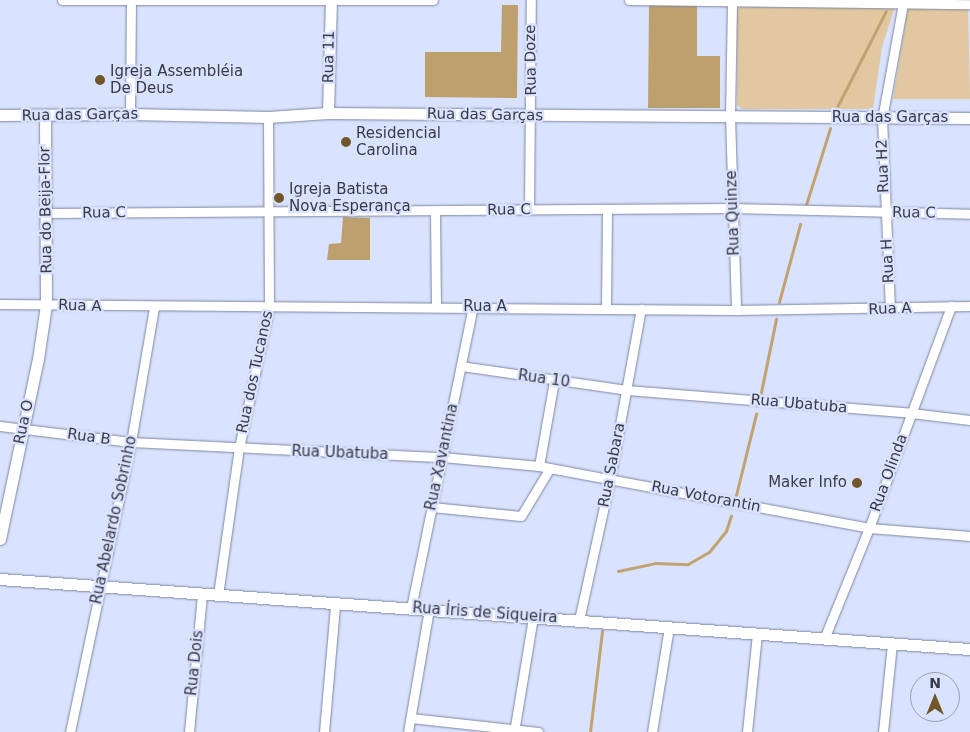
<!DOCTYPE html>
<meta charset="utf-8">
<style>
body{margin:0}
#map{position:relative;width:970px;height:732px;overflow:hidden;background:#d9e2fe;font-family:"DejaVu Sans",sans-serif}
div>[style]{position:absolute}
.green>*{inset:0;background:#e1c8a0}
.forest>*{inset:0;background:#bea06f}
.stream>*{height:3px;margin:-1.5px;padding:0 1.5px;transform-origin:1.5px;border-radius:1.5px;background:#c1a372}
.roads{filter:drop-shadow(0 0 1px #7e869f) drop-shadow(0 0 1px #7e869f)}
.minor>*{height:9px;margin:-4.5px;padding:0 4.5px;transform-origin:4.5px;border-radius:4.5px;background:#fff}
.tertiary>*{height:11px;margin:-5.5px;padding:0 5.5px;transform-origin:5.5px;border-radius:5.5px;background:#fff}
.dots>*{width:14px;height:14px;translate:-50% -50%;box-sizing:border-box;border:2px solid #d9e2fe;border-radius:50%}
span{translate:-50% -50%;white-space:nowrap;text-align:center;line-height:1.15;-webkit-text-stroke:4.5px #d9e2fe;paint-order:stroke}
.street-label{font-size:15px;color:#383b46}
.poi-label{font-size:15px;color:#383b46}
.left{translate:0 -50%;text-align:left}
.right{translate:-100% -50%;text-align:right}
.north{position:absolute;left:910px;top:672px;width:50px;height:50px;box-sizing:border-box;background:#d9e2fe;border:1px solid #999fb4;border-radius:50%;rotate:0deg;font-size:14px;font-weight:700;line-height:20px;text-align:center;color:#383b46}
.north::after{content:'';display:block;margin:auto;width:18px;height:22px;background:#705628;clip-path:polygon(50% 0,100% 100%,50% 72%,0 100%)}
</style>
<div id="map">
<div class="green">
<div style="clip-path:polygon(743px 5px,895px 7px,882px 47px,873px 109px,742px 109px,737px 105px,737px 10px)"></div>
<div style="clip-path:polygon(908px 7px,968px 7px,970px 99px,893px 99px)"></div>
</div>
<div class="forest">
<div style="clip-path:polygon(502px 5px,518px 5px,517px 98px,425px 97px,425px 52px,501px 52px)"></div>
<div style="clip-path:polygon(649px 5px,697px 5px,697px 56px,720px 56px,720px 108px,648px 108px)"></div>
<div style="clip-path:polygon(343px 217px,370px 218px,370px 260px,327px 260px,329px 244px,341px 243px)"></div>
</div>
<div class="stream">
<div style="left:835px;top:111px;width:112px;rotate:-63deg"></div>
<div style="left:805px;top:208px;width:84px;rotate:-72.6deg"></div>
<div style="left:779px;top:302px;width:81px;rotate:-74.9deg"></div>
<div style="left:760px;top:397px;width:80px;rotate:-78.4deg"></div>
<div style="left:735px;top:499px;width:88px;rotate:-76.1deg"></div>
<div style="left:618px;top:571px;width:38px;rotate:-12deg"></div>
<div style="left:655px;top:563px;width:33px;rotate:2deg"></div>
<div style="left:688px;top:564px;width:24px;rotate:-30deg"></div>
<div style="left:709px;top:552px;width:27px;rotate:-51deg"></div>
<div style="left:726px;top:531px;width:16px;rotate:-72deg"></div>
<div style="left:590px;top:732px;width:102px;rotate:-83.2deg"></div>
</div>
<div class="roads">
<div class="minor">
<div style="left:62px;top:0;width:371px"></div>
<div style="left:629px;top:0;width:341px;rotate:0.7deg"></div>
<div style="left:732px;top:2px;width:114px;rotate:91deg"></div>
<div style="left:730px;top:116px;width:194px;rotate:88.2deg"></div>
<div style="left:130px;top:114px;width:114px;rotate:-89.5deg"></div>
<div style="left:529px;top:210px;width:210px;rotate:-89.5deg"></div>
<div style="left:435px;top:212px;width:95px;rotate:89.4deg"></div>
<div style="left:47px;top:213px;width:685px;rotate:-0.42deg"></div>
<div style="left:732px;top:208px;width:238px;rotate:1.4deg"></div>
<div style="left:0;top:304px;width:736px;rotate:0.47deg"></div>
<div style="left:736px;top:310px;width:234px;rotate:-1deg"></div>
<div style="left:606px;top:308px;width:98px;rotate:-89.4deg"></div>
<div style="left:890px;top:309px;width:190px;rotate:-92.4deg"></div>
<div style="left:882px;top:119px;width:117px;rotate:-79.7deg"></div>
<div style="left:461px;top:366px;width:168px;rotate:8.2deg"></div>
<div style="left:627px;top:390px;width:285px;rotate:4.6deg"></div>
<div style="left:911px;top:413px;width:59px;rotate:6.8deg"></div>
<div style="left:0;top:426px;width:132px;rotate:7deg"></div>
<div style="left:131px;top:442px;width:311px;rotate:2.8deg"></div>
<div style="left:442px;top:457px;width:97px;rotate:5.3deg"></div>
<div style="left:539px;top:466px;width:336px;rotate:10.6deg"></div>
<div style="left:869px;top:528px;width:101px;rotate:4.5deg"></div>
<div style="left:539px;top:466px;width:86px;rotate:-80deg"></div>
<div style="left:432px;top:507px;width:89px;rotate:5.8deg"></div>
<div style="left:521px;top:516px;width:56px;rotate:-58.9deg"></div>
<div style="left:218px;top:595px;width:148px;rotate:-81.9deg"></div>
<div style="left:239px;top:448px;width:143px;rotate:-77.9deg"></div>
<div style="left:269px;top:308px;width:191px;rotate:-90.3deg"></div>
<div style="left:411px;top:608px;width:308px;rotate:-78.4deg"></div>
<div style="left:579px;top:620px;width:144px;rotate:-77.6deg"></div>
<div style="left:610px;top:479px;width:173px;rotate:-79.7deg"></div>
<div style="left:824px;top:639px;width:120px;rotate:-67.9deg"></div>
<div style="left:869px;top:528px;width:237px;rotate:-69.7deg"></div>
<div style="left:411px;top:718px;width:128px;rotate:6.3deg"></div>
<div style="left:70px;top:732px;width:296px;rotate:-78.1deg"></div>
<div style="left:131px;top:442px;width:136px;rotate:-80.3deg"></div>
<div style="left:189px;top:732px;width:139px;rotate:-84.6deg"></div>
<div style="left:324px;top:732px;width:127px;rotate:-85deg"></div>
<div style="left:408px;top:732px;width:125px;rotate:-80.3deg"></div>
<div style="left:514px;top:732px;width:117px;rotate:-80.6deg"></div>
<div style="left:652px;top:732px;width:106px;rotate:-80.8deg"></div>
<div style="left:747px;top:732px;width:99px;rotate:-84.2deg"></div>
<div style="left:883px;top:732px;width:88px;rotate:-84.2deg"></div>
</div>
<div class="tertiary">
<div style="left:328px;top:113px;width:113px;rotate:-88.5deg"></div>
<div style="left:0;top:115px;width:130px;rotate:-0.4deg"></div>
<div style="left:130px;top:114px;width:138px;rotate:1.2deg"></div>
<div style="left:268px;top:117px;width:60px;rotate:-3.8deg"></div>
<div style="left:328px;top:113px;width:642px;rotate:0.45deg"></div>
<div style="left:0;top:539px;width:184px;rotate:-78.1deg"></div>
<div style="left:38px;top:359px;width:55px;rotate:-81.6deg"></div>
<div style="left:46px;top:305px;width:189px;rotate:-90.3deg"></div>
<div style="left:0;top:579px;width:973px;rotate:4.13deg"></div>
</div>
</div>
<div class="dots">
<div style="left:100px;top:80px;background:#705628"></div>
<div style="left:346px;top:142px;background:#705628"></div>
<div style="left:279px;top:198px;background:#705628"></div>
<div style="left:857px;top:483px;background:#705628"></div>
</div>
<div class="street-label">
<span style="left:329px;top:57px;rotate:-89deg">Rua 11</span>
<span style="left:531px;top:60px;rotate:-91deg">Rua Doze</span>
<span style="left:80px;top:115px;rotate:-1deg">Rua das Garças</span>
<span style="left:485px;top:115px;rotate:1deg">Rua das Garças</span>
<span style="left:890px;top:118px">Rua das Garças</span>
<span style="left:883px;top:166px;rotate:-92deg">Rua H2</span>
<span style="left:46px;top:210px;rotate:-91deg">Rua do Beija-Flor</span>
<span style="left:509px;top:210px;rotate:-1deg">Rua C</span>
<span style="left:104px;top:213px;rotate:-1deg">Rua C</span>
<span style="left:733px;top:213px;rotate:-92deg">Rua Quinze</span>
<span style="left:914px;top:213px;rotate:1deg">Rua C</span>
<span style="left:888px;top:261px;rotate:-93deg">Rua H</span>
<span style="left:80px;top:306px;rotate:2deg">Rua A</span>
<span style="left:485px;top:307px">Rua A</span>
<span style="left:890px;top:309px;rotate:-2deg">Rua A</span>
<span style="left:255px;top:372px;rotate:-78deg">Rua dos Tucanos</span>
<span style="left:544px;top:379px;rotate:8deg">Rua 10</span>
<span style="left:799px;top:404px;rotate:5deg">Rua Ubatuba</span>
<span style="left:24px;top:422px;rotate:-78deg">Rua O</span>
<span style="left:89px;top:437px;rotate:8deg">Rua B</span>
<span style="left:340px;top:453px;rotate:2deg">Rua Ubatuba</span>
<span style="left:442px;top:457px;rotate:-78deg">Rua Xavantina</span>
<span style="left:612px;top:465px;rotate:-79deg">Rua Sabara</span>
<span style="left:889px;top:473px;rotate:-70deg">Rua Olinda</span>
<span style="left:706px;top:497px;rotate:11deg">Rua Votorantin</span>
<span style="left:114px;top:520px;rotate:-78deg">Rua Abelardo Sobrinho</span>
<span style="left:485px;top:613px;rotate:4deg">Rua Íris de Siqueira</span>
<span style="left:195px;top:663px;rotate:-84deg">Rua Dois</span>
</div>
<div class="poi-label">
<span class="left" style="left:110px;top:80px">Igreja Assembléia<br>De Deus</span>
<span class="left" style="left:356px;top:142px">Residencial<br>Carolina</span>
<span class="left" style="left:289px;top:198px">Igreja Batista<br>Nova Esperança</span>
<span class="right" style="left:847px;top:483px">Maker Info</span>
</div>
<div class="north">N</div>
</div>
